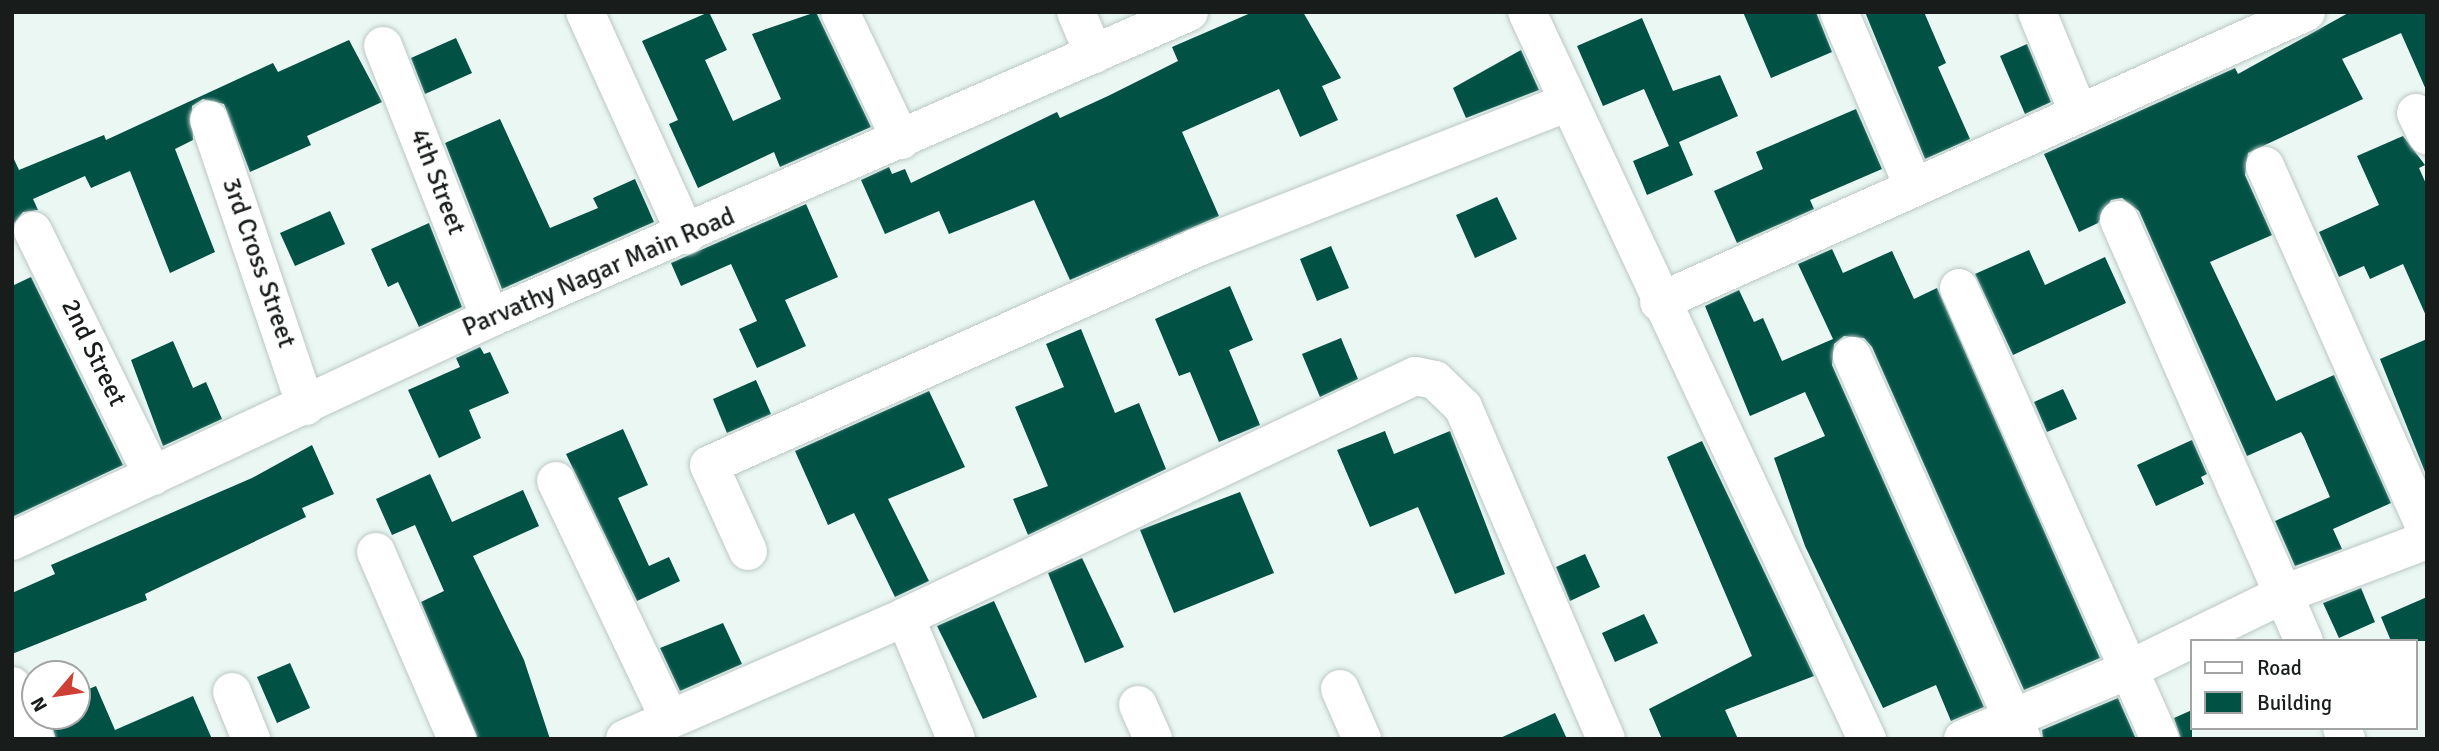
<!DOCTYPE html>
<style>
body{margin:0}
#map{position:relative;width:2439px;height:751px;overflow:hidden;background:#eaf7f3;font-family:Signika,sans-serif}
div>[style]{position:absolute}
.building>*{inset:0;background:#015145}
.roads{filter:drop-shadow(0 0 2px #bac7c4) drop-shadow(0 0 2px #bac7c4)}
.minor>*{height:38px;margin:-19px;padding:0 19px;transform-origin:19px;border-radius:19px;background:#fff}
span{translate:-50% -50%;white-space:nowrap;text-align:center;line-height:1.15;-webkit-text-stroke:7px #fff;paint-order:stroke}
.street-label{font-size:26px;color:#181d1b}
.frame{position:absolute;inset:0;border:14px solid #181d1b;pointer-events:none}
.legend{position:absolute;left:2190px;top:639px;width:228px;height:91px;box-sizing:border-box;background:#fff;border:2px solid #a3a5a4;margin:0;padding:9px 12px;list-style:none;font-size:21px;color:#181d1b}
.legend li{display:flex;align-items:center;gap:14px;height:35px}
.legend b{width:35px;border:2px solid #a3a5a4}
.north{position:absolute;left:21px;top:660px;width:70px;height:70px;box-sizing:border-box;background:#fff;border:2px solid #a3a5a4;border-radius:50%;rotate:241deg;font-size:19px;font-weight:700;line-height:28px;text-align:center;color:#181d1b}
.north::after{content:'';display:block;margin:auto;width:24px;height:32px;background:#ce4036;clip-path:polygon(50% 0,100% 100%,50% 72%,0 100%)}
</style>
<div id="map">
<div class="building">
<div style="clip-path:polygon(709px 12px,727px 50px,705px 60px,733px 121px,781px 99px,752px 34px,816px 12px,871px 127px,780px 167px,774px 152px,698px 188px,669px 124px,678px 120px,642px 41px)"></div>
<div style="clip-path:polygon(1253px 12px,1303px 12px,1341px 78px,1322px 86px,1338px 120px,1300px 137px,1279px 89px,1182px 132px,1219px 216px,1070px 280px,1034px 200px,949px 234px,939px 211px,885px 234px,861px 180px,889px 167px,892px 174px,905px 169px,911px 183px,1057px 112px,1060px 118px,1108px 96px,1178px 61px,1172px 47px)"></div>
<div style="clip-path:polygon(1743px 12px,1816px 12px,1832px 52px,1771px 78px)"></div>
<div style="clip-path:polygon(1865px 12px,1924px 12px,1946px 63px,1938px 67px,1970px 139px,1925px 159px)"></div>
<div style="clip-path:polygon(2350px 12px,2427px 12px,2427px 92px,2401px 33px,2342px 59px,2363px 99px,2248px 153px,2245px 175px,2272px 235px,2210px 262px,2276px 401px,2334px 375px,2391px 503px,2333px 529px,2342px 549px,2295px 566px,2275px 521px,2330px 497px,2304px 437px,2301px 432px,2247px 456px,2139px 211px,2122px 198px,2111px 200px,2098px 223px,2079px 232px,2044px 154px,2235px 68px,2238px 74px)"></div>
<div style="clip-path:polygon(1642px 18px,1673px 91px,1720px 75px,1738px 116px,1679px 142px,1693px 175px,1647px 195px,1633px 161px,1669px 146px,1644px 89px,1603px 106px,1577px 46px)"></div>
<div style="clip-path:polygon(456px 38px,472px 73px,425px 94px,411px 58px)"></div>
<div style="clip-path:polygon(349px 40px,382px 102px,307px 136px,311px 145px,250px 172px,224px 104px,203px 99px,192px 106px,193px 140px,175px 149px,215px 252px,170px 273px,130px 171px,91px 188px,85px 176px,33px 199px,38px 210px,23px 212px,12px 226px,12px 155px,19px 170px,104px 135px,106px 140px,273px 63px,278px 72px)"></div>
<div style="clip-path:polygon(2027px 44px,2051px 102px,2025px 114px,2000px 56px)"></div>
<div style="clip-path:polygon(1521px 50px,1539px 90px,1466px 118px,1453px 88px)"></div>
<div style="clip-path:polygon(1856px 109px,1882px 169px,1810px 200px,1814px 209px,1737px 243px,1714px 191px,1763px 169px,1756px 152px)"></div>
<div style="clip-path:polygon(500px 119px,550px 228px,598px 208px,593px 198px,635px 179px,654px 222px,502px 289px,445px 143px)"></div>
<div style="clip-path:polygon(2403px 136px,2425px 165px,2419px 168px,2427px 186px,2427px 318px,2403px 264px,2370px 279px,2364px 266px,2339px 277px,2319px 232px,2379px 205px,2357px 156px)"></div>
<div style="clip-path:polygon(1497px 197px,1517px 239px,1475px 258px,1456px 215px)"></div>
<div style="clip-path:polygon(806px 204px,838px 277px,785px 300px,806px 346px,757px 368px,739px 329px,757px 321px,731px 264px,681px 286px,671px 263px)"></div>
<div style="clip-path:polygon(330px 211px,345px 244px,295px 266px,280px 233px)"></div>
<div style="clip-path:polygon(429px 223px,462px 307px,419px 327px,398px 282px,388px 287px,371px 249px)"></div>
<div style="clip-path:polygon(1331px 246px,1349px 288px,1317px 301px,1300px 259px)"></div>
<div style="clip-path:polygon(1832px 249px,1843px 273px,1892px 251px,1914px 299px,1937px 288px,2100px 658px,2024px 690px,1872px 347px,1864px 338px,1844px 336px,1834px 344px,1832px 365px,1984px 707px,1951px 721px,1936px 685px,1883px 708px,1805px 546px,1774px 458px,1825px 436px,1805px 392px,1750px 416px,1705px 306px,1739px 290px,1754px 322px,1763px 318px,1782px 361px,1833px 339px,1798px 264px)"></div>
<div style="clip-path:polygon(2029px 250px,2045px 285px,2105px 257px,2126px 303px,2013px 355px,1975px 274px)"></div>
<div style="clip-path:polygon(31px 277px,123px 465px,12px 517px,12px 286px)"></div>
<div style="clip-path:polygon(1230px 286px,1253px 340px,1229px 350px,1260px 425px,1219px 442px,1190px 372px,1179px 376px,1155px 319px)"></div>
<div style="clip-path:polygon(1081px 329px,1115px 413px,1139px 403px,1166px 469px,1028px 535px,1013px 499px,1048px 486px,1015px 407px,1064px 387px,1046px 344px)"></div>
<div style="clip-path:polygon(1341px 338px,1358px 379px,1320px 397px,1302px 354px)"></div>
<div style="clip-path:polygon(2427px 339px,2427px 477px,2380px 359px)"></div>
<div style="clip-path:polygon(173px 341px,193px 388px,206px 382px,222px 419px,163px 446px,131px 360px)"></div>
<div style="clip-path:polygon(480px 347px,484px 354px,490px 352px,509px 393px,469px 410px,481px 438px,439px 458px,408px 390px,460px 367px,456px 358px)"></div>
<div style="clip-path:polygon(756px 380px,771px 414px,727px 433px,713px 399px)"></div>
<div style="clip-path:polygon(2063px 389px,2077px 419px,2047px 432px,2034px 402px)"></div>
<div style="clip-path:polygon(929px 391px,965px 467px,888px 499px,929px 581px,895px 597px,854px 513px,828px 525px,795px 451px)"></div>
<div style="clip-path:polygon(623px 429px,648px 485px,618px 498px,649px 566px,669px 557px,680px 581px,637px 601px,566px 454px)"></div>
<div style="clip-path:polygon(1385px 431px,1394px 454px,1450px 431px,1505px 574px,1455px 594px,1418px 507px,1370px 527px,1337px 450px)"></div>
<div style="clip-path:polygon(2192px 440px,2207px 474px,2201px 477px,2204px 484px,2156px 506px,2137px 465px)"></div>
<div style="clip-path:polygon(1702px 441px,1814px 676px,1725px 710px,1738px 739px,1662px 739px,1649px 709px,1752px 656px,1667px 457px)"></div>
<div style="clip-path:polygon(312px 445px,334px 494px,302px 508px,306px 517px,145px 594px,147px 600px,12px 654px,12px 593px,55px 574px,51px 565px,252px 478px)"></div>
<div style="clip-path:polygon(430px 474px,452px 522px,523px 490px,539px 526px,473px 556px,524px 660px,550px 739px,478px 739px,421px 602px,444px 591px,415px 525px,392px 535px,376px 499px)"></div>
<div style="clip-path:polygon(1240px 492px,1274px 573px,1174px 613px,1140px 530px)"></div>
<div style="clip-path:polygon(1585px 554px,1600px 587px,1570px 601px,1556px 567px)"></div>
<div style="clip-path:polygon(1082px 558px,1124px 647px,1085px 663px,1048px 573px)"></div>
<div style="clip-path:polygon(2361px 588px,2375px 622px,2339px 638px,2323px 603px)"></div>
<div style="clip-path:polygon(2427px 597px,2427px 641px,2391px 641px,2381px 617px)"></div>
<div style="clip-path:polygon(994px 601px,1037px 697px,983px 719px,937px 626px)"></div>
<div style="clip-path:polygon(1644px 614px,1658px 643px,1615px 662px,1602px 633px)"></div>
<div style="clip-path:polygon(723px 623px,742px 664px,680px 691px,660px 648px)"></div>
<div style="clip-path:polygon(290px 663px,310px 708px,277px 723px,257px 677px)"></div>
<div style="clip-path:polygon(96px 686px,115px 730px,193px 696px,212px 739px,56px 739px,49px 716px,77px 716px,77px 694px)"></div>
<div style="clip-path:polygon(2118px 698px,2136px 739px,2043px 739px,2042px 730px)"></div>
<div style="clip-path:polygon(2192px 710px,2192px 739px,2181px 739px,2174px 718px)"></div>
<div style="clip-path:polygon(1555px 713px,1567px 739px,1498px 739px)"></div>
</div>
<div class="roads">
<div class="minor">
<div style="left:585px;top:12px;width:245px;rotate:65.6deg"></div>
<div style="left:840px;top:12px;width:142px;rotate:64.5deg"></div>
<div style="left:1076px;top:12px;width:46px;rotate:66.8deg"></div>
<div style="left:1527px;top:12px;width:803px;rotate:64.94deg"></div>
<div style="left:1839px;top:12px;width:191px;rotate:66.9deg"></div>
<div style="left:2037px;top:12px;width:110px;rotate:67.6deg"></div>
<div style="left:383px;top:46px;width:292px;rotate:68.5deg"></div>
<div style="left:2416px;top:113px;width:25px;rotate:64deg"></div>
<div style="left:209px;top:120px;width:302px;rotate:71.3deg"></div>
<div style="left:2265px;top:166px;width:399px;rotate:66.1deg"></div>
<div style="left:2119px;top:220px;width:460px;rotate:66.3deg"></div>
<div style="left:33px;top:231px;width:273px;rotate:63.9deg"></div>
<div style="left:1959px;top:288px;width:494px;rotate:66deg"></div>
<div style="left:1659px;top:302px;width:709px;rotate:-24.14deg"></div>
<div style="left:1852px;top:356px;width:419px;rotate:66.1deg"></div>
<div style="left:556px;top:481px;width:263px;rotate:64.5deg"></div>
<div style="left:12px;top:541px;width:527px;rotate:-25.01deg"></div>
<div style="left:490px;top:318px;width:763px;rotate:-23.64deg"></div>
<div style="left:748px;top:551px;width:94px;rotate:-114.4deg"></div>
<div style="left:709px;top:465px;width:533px;rotate:-24.02deg"></div>
<div style="left:1196px;top:248px;width:400px;rotate:-21.4deg"></div>
<div style="left:376px;top:552px;width:204px;rotate:66.6deg"></div>
<div style="left:905px;top:617px;width:564px;rotate:-25.29deg"></div>
<div style="left:1415px;top:376px;width:20px;rotate:11deg"></div>
<div style="left:1435px;top:380px;width:39px;rotate:44deg"></div>
<div style="left:1463px;top:407px;width:361px;rotate:66.7deg"></div>
<div style="left:12px;top:686px;width:58px;rotate:66.5deg"></div>
<div style="left:1340px;top:689px;width:55px;rotate:66.3deg"></div>
<div style="left:232px;top:692px;width:51px;rotate:68deg"></div>
<div style="left:1138px;top:705px;width:37px;rotate:66deg"></div>
<div style="left:2342px;top:728px;width:12px;rotate:70deg"></div>
<div style="left:625px;top:739px;width:305px;rotate:-23.5deg"></div>
<div style="left:905px;top:617px;width:132px;rotate:67.3deg"></div>
<div style="left:1963px;top:739px;width:179px;rotate:-22.7deg"></div>
<div style="left:2128px;top:670px;width:174px;rotate:-26deg"></div>
<div style="left:2284px;top:594px;width:153px;rotate:-20.7deg"></div>
</div>
</div>
<div class="street-label">
<span style="left:437px;top:182px;rotate:69deg">4th Street</span>
<span style="left:258px;top:263px;rotate:71deg">3rd Cross Street</span>
<span style="left:599px;top:273px;rotate:-23deg">Parvathy Nagar Main Road</span>
<span style="left:93px;top:353px;rotate:64deg">2nd Street</span>
</div>
<div class="frame"></div>
<ul class="legend">
<li><b style="height:9px;background:#fff"></b>Road</li>
<li><b style="height:19px;background:#015145"></b>Building</li>
</ul>
<div class="north">N</div>
</div>
